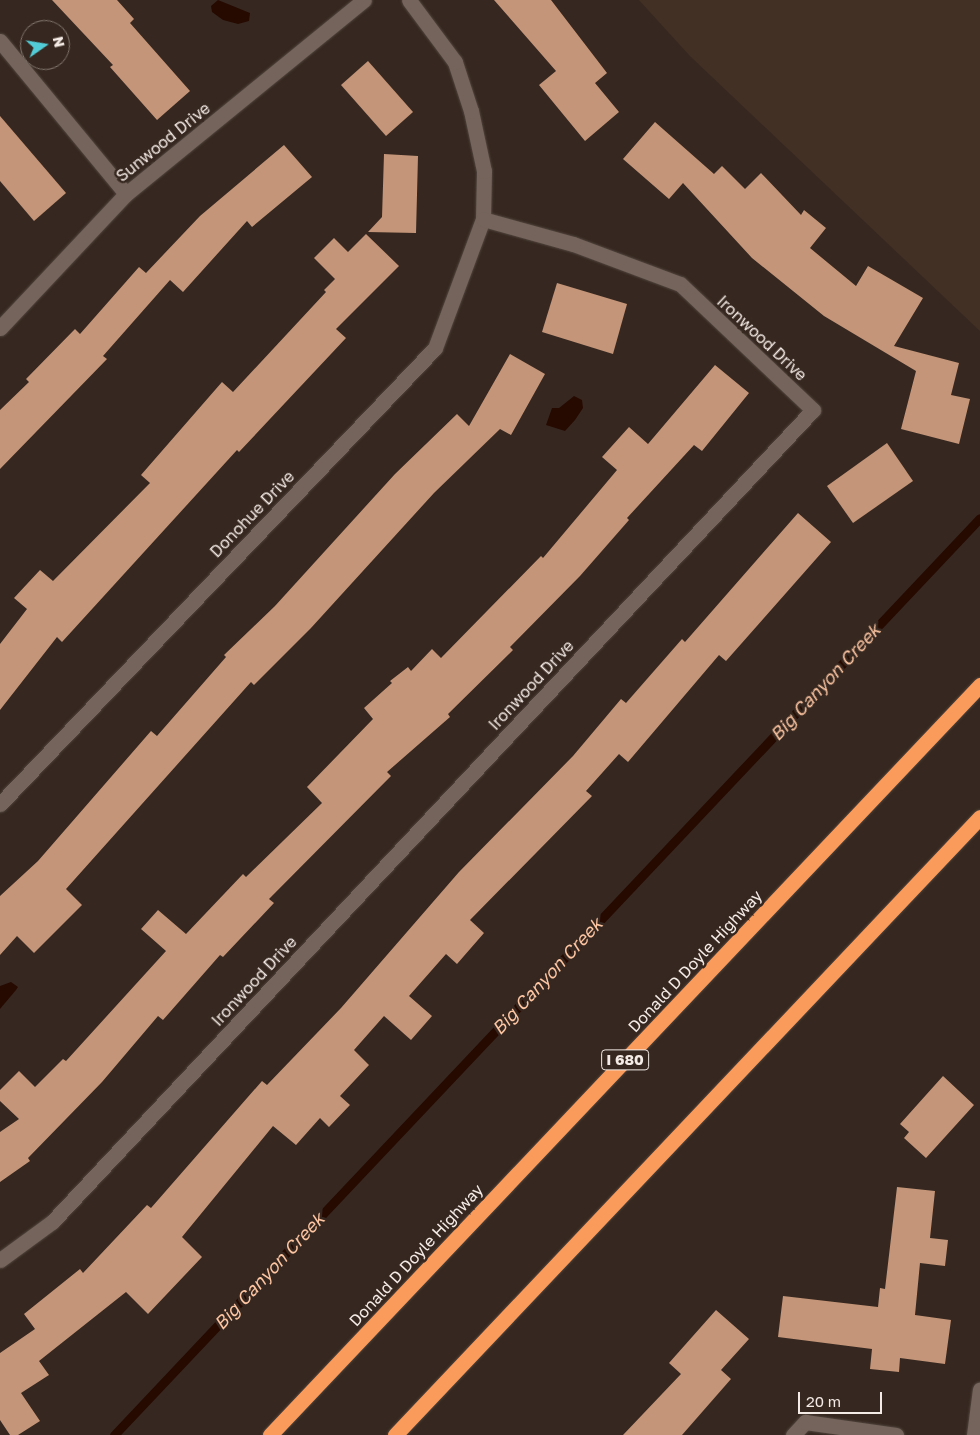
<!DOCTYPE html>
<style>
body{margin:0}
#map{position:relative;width:980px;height:1435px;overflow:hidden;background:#362820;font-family:"Golos Text",sans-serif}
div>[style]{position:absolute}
.built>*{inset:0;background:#433024}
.water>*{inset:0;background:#260a00}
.stream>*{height:9px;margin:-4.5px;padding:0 4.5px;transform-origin:4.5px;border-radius:4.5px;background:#260a00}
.building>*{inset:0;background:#c49578}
.roads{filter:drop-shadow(0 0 1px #51453e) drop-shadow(0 0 1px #51453e)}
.street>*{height:15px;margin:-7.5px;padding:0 7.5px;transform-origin:7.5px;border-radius:7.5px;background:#74645b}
.highway>*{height:15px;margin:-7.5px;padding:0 7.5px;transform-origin:7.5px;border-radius:7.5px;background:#fa9b5c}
span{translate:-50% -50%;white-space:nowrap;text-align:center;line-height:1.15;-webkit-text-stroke:5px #362820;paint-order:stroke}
.shield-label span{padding:1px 4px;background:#362820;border:1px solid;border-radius:4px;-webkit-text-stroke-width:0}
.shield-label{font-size:15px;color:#f5ebe6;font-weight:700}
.street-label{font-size:16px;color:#f5ebe6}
.water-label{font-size:18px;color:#fdc5a2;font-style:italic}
.north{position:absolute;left:20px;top:20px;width:50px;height:50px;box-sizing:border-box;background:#362820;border:1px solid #82766f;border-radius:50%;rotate:77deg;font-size:14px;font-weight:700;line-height:20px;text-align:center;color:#f5ebe6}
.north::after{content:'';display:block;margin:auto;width:18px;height:22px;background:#52ccd6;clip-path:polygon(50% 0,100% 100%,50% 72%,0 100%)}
.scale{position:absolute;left:798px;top:1392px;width:84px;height:22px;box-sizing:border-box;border:2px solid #f5ebe6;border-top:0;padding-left:6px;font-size:15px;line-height:18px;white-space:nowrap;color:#f5ebe6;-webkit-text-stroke:4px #362820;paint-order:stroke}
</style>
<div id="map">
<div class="built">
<div style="clip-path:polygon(639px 0,980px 0,980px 331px,690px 56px)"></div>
</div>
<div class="water">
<div style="clip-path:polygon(218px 0,250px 13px,249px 21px,238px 24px,223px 20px,212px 12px,211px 6px)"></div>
<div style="clip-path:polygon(574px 396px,582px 400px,583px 408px,575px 420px,565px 431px,546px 425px,552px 408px,559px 408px)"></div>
<div style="clip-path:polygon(11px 982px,18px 987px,16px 990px,0 1009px,0 986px)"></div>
</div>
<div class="stream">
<div style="left:114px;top:1435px;width:1261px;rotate:-46.64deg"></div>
</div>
<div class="building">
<div style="clip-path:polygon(52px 0,117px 0,134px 19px,130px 23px,190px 91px,157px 120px,110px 67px,113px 65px)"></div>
<div style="clip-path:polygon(494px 0,551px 0,607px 73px,595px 83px,619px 112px,585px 141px,539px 85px,556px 71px)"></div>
<div style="clip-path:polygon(368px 61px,413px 112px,386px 136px,341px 85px)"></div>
<div style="clip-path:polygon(0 116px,66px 193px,34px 221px,0 181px)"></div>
<div style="clip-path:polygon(655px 122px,714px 174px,722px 166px,745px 189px,761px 173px,801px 215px,804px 210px,826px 228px,810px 248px,856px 286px,868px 266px,923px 298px,894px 346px,959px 363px,951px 395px,970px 399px,959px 444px,901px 429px,916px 371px,824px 316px,752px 258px,683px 183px,669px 199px,623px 159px)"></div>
<div style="clip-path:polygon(284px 145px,312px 177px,252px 227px,247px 221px,183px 292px,170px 280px,103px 356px,107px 359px,0 469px,0 410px,29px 382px,26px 379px,75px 329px,80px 334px,139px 267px,146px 273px,200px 216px)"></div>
<div style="clip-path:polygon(384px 154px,418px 156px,416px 233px,368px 232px,382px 217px)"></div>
<div style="clip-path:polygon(366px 234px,399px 266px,336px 329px,346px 338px,239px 452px,237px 450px,62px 642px,57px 637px,0 710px,0 644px,27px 609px,14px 598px,40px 570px,53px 581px,150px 483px,141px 475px,222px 382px,233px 392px,326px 292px,324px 290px,335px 279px,314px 258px,334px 238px,348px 252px)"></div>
<div style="clip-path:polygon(557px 283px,627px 304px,613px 354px,542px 332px)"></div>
<div style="clip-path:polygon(510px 354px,545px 374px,511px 435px,500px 429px,434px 493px,311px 628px,254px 685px,251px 682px,66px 889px,82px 905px,34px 953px,17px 936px,0 955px,0 896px,38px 861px,151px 731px,157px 736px,226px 657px,224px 655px,275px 606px,395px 474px,457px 414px,469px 426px)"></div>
<div style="clip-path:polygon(715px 365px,749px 393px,702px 451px,694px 445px,627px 518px,629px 520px,580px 576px,510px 647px,513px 650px,448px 714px,450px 717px,387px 772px,391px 776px,269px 899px,274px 903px,223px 957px,220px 955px,163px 1020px,158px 1016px,102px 1082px,28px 1158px,30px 1161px,0 1182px,0 1132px,19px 1119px,0 1101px,0 1090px,19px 1071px,35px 1087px,63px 1059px,66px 1061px,166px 951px,141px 929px,158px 910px,186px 934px,243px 874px,246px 877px,322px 803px,307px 787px,373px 719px,364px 708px,392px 683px,390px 681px,408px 667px,411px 671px,432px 649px,441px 658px,541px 556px,543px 558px,617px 470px,602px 457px,629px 427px,648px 444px)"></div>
<div style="clip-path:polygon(887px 443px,913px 481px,853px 523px,827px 486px)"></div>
<div style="clip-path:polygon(798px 513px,831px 542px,726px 661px,719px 655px,628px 762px,619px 754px,586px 791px,592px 796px,470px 920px,484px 933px,457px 964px,446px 954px,409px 996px,432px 1016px,411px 1040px,384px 1016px,354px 1050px,369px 1065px,340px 1096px,350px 1105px,329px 1127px,320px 1118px,296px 1145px,273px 1126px,182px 1237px,202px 1257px,148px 1314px,126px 1292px,39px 1361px,49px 1375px,21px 1393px,40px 1421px,18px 1435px,10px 1435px,0 1420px,0 1353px,35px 1329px,24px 1314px,80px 1269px,83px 1273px,147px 1205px,151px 1208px,262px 1081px,267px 1085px,341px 1008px,459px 872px,573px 756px,621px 699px,626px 703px,682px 639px,685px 642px)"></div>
<div style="clip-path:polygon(943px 1076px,974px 1105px,926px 1158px,904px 1138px,909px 1132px,900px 1124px)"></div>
<div style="clip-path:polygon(897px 1187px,935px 1191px,930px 1238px,948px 1240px,945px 1266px,920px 1263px,915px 1315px,951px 1320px,945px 1364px,900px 1358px,899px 1372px,870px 1369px,872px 1349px,778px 1337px,783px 1296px,878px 1307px,880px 1288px,885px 1289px)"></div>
<div style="clip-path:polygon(716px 1310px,749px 1339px,721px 1370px,731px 1379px,682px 1435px,623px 1435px,681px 1374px,669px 1363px)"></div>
</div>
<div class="roads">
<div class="street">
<div style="left:0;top:41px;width:198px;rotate:50.5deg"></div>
<div style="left:0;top:328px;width:184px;rotate:-46.8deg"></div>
<div style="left:126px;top:194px;width:307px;rotate:-39.2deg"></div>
<div style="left:0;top:804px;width:630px;rotate:-46.35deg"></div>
<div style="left:435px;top:348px;width:138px;rotate:-69.6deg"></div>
<div style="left:483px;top:219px;width:48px;rotate:-88.8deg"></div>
<div style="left:484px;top:171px;width:61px;rotate:-102.2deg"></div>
<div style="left:471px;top:111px;width:52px;rotate:-108.1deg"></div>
<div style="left:455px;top:62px;width:77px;rotate:-126.6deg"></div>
<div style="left:0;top:1260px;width:64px;rotate:-36.2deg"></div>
<div style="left:52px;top:1222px;width:1113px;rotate:-46.86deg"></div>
<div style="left:813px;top:410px;width:183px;rotate:-136.5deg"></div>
<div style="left:680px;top:284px;width:114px;rotate:-159.5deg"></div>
<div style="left:573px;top:244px;width:93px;rotate:-164.5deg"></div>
<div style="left:793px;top:1435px;width:18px;rotate:-47deg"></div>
<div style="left:805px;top:1422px;width:92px;rotate:8.1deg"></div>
<div style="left:974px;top:1435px;width:46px;rotate:-82.6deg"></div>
</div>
<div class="highway">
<div style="left:270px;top:1435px;width:1033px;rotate:-46.57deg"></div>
<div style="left:395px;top:1435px;width:851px;rotate:-46.57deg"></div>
</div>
</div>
<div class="shield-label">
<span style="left:625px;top:1060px">I 680</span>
</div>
<div class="street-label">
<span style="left:163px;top:142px;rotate:-39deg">Sunwood Drive</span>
<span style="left:762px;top:338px;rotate:43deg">Ironwood Drive</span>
<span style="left:252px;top:514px;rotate:-46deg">Donohue Drive</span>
<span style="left:531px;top:685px;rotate:-47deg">Ironwood Drive</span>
<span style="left:695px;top:961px;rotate:-47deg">Donald D Doyle Highway</span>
<span style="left:254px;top:981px;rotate:-47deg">Ironwood Drive</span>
<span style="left:416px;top:1255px;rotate:-47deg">Donald D Doyle Highway</span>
</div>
<div class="water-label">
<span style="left:825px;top:682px;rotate:-47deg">Big Canyon Creek</span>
<span style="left:547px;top:976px;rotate:-47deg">Big Canyon Creek</span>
<span style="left:269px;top:1271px;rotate:-47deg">Big Canyon Creek</span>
</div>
<div class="north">N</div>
<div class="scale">20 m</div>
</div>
